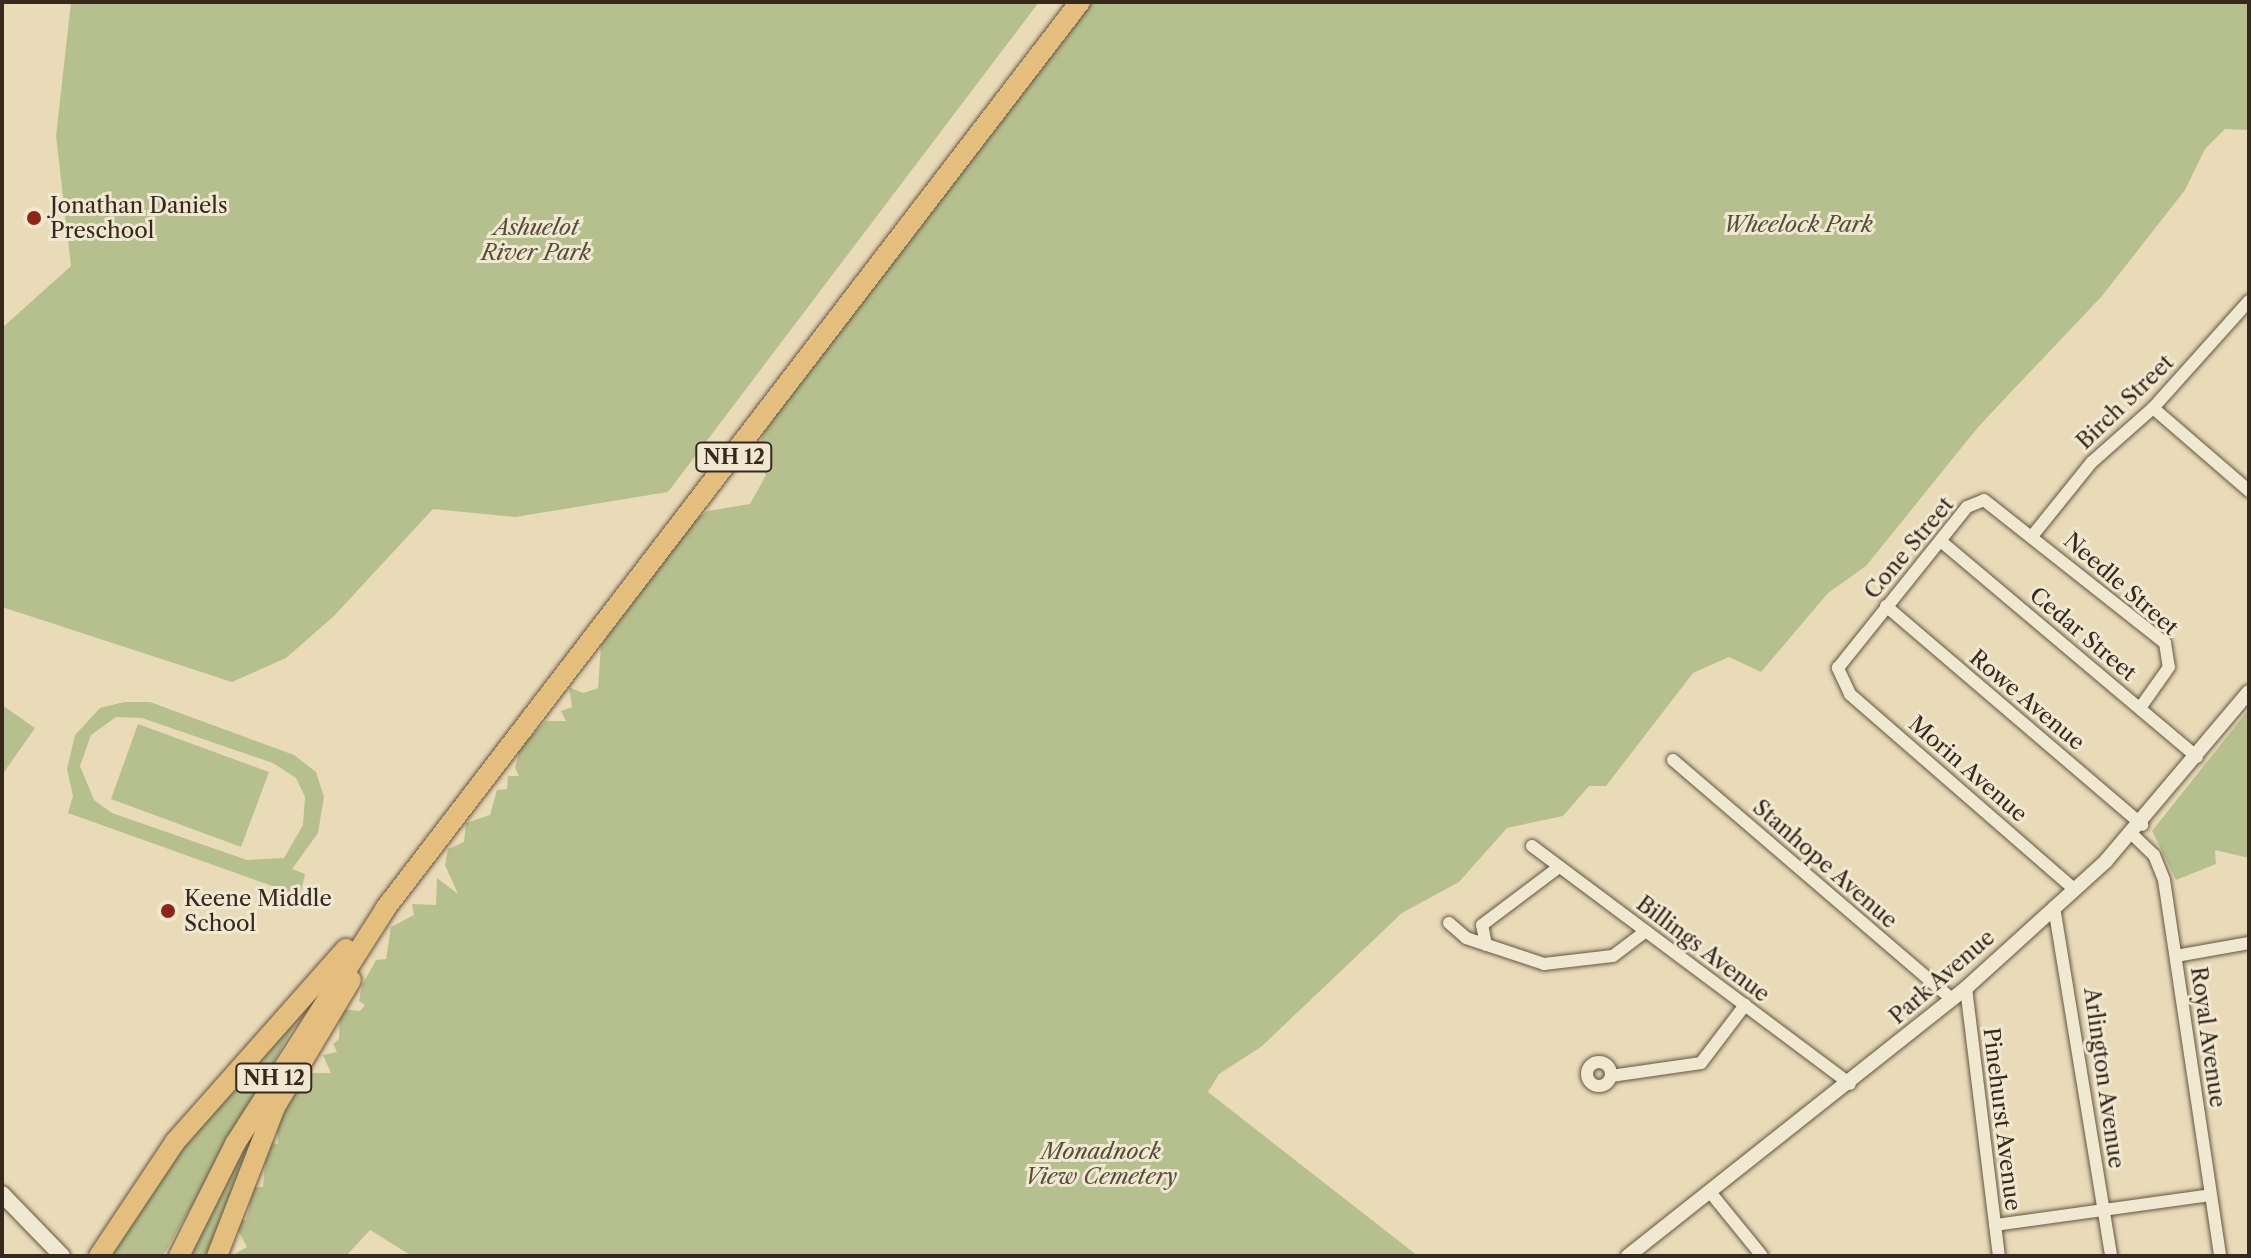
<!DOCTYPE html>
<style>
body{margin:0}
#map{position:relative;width:2251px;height:1258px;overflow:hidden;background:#e9dbb8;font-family:"Libre Caslon Text",serif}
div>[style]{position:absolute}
.green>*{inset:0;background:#b6c08f}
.roads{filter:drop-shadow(0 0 2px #645544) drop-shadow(0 0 2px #645544)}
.minor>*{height:12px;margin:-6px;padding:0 6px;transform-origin:6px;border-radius:6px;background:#f1e8d1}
.minor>.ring{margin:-6px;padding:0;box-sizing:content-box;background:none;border:12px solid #f1e8d1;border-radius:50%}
.tertiary>*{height:14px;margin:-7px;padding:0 7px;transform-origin:7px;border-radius:7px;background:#f1e8d1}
.secondary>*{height:16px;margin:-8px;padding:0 8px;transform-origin:8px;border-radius:8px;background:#f1e8d1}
.trunk>*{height:20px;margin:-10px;padding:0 10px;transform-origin:10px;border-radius:10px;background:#e4be7c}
.dots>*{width:22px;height:22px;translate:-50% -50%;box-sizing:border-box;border:4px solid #f1e8d1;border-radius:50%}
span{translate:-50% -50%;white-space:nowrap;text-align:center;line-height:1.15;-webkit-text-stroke:6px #f1e8d1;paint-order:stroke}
.shield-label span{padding:2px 6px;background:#f1e8d1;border:2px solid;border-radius:6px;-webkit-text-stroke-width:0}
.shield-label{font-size:20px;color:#37281e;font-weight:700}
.poi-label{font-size:22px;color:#37281e}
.left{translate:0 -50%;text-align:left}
.park-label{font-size:22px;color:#574e3a;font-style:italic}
.street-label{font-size:22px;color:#37281e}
.frame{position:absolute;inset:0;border:4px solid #37281e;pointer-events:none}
</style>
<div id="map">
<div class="green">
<div style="clip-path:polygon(71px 2px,1039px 2px,668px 492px,515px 517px,433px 509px,334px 616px,286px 658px,232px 682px,2px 607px,2px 328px,71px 266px,56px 136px)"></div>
<div style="clip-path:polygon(1089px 2px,2249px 2px,2249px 130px,2225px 129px,2205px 149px,2185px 190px,2102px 296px,1979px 426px,1866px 566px,1828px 593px,1761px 672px,1729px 657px,1693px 673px,1606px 786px,1589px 786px,1563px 816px,1507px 828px,1459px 882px,1402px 913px,1261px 1047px,1219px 1074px,1208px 1092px,1418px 1256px,412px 1256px,370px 1230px,346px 1256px,231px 1256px,247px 1247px,234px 1223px,238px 1217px,246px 1221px,254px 1187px,263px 1187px,267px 1142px,278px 1144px,277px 1125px,300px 1073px,331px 1073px,323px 1055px,337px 1052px,333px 1044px,339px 1039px,340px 1009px,360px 1011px,365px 1005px,359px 1001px,362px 985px,376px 960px,386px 959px,391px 927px,414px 915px,412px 904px,436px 905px,437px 878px,458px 894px,445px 865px,448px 849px,464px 842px,466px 823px,490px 815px,497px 790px,507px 789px,508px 776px,519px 776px,515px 768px,520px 748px,546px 721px,566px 721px,561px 711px,572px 707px,569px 687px,583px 693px,598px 688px,601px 645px,695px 520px,708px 511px,750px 504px,766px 475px,755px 455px,768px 423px)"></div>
<div style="clip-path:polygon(evenodd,124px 702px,150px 702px,294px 755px,316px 772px,324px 797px,318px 833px,292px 869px,305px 874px,300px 896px,68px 813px,73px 796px,67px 769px,75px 735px,100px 708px,124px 702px,116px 717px,142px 718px,273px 763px,296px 778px,305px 797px,303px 825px,284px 858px,247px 860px,112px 813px,94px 800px,80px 766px,91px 735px,116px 717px)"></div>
<div style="clip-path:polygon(2px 705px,35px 728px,2px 775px)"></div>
<div style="clip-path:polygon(2249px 709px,2249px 858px,2215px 850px,2216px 864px,2176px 880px,2152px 831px)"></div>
<div style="clip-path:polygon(138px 724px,269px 772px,241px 847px,111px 799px)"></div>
<div style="clip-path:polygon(303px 1010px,163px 1256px,103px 1256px,160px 1175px)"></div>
<div style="clip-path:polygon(274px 1098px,212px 1256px,187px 1256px,209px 1210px)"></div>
</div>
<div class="roads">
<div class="minor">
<div style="left:2153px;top:408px;width:127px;rotate:40.8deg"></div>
<div style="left:2033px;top:535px;width:94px;rotate:-51.1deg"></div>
<div style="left:2092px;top:462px;width:81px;rotate:-41.5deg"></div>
<div style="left:2153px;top:408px;width:144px;rotate:-48.1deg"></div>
<div style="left:1943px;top:543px;width:332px;rotate:40.1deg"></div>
<div style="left:1886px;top:606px;width:337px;rotate:40.5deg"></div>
<div style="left:1673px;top:760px;width:367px;rotate:40.6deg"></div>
<div style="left:2133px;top:835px;width:29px;rotate:44deg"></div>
<div style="left:2154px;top:855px;width:27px;rotate:68deg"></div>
<div style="left:2164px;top:880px;width:380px;rotate:81.5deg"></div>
<div style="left:1532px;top:846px;width:397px;rotate:36.8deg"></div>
<div style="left:2074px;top:889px;width:297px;rotate:-139deg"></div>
<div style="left:1850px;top:694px;width:29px;rotate:-115deg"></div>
<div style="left:1838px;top:668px;width:206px;rotate:-51.3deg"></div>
<div style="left:1967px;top:507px;width:18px;rotate:-22deg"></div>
<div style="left:1984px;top:500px;width:231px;rotate:38.3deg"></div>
<div style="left:2165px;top:643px;width:24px;rotate:81deg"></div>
<div style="left:2169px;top:667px;width:50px;rotate:125.3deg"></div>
<div style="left:2054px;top:907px;width:354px;rotate:80.7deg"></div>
<div style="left:1449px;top:923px;width:23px;rotate:41deg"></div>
<div style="left:1466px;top:938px;width:82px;rotate:18.4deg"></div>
<div style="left:1544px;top:964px;width:69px;rotate:-6.6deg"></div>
<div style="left:1613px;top:956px;width:41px;rotate:-37.1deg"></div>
<div style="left:1486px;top:945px;width:20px;rotate:-101deg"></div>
<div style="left:1482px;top:925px;width:96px;rotate:-37deg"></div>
<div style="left:2176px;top:956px;width:74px;rotate:-10.1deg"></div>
<div style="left:1966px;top:988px;width:270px;rotate:83deg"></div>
<div class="ring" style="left:1587px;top:1062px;width:12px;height:12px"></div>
<div style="left:1611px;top:1076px;width:91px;rotate:-8.2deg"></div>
<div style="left:1701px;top:1063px;width:73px;rotate:-52.8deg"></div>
<div style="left:1710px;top:1192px;width:82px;rotate:50.9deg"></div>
<div style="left:1995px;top:1225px;width:217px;rotate:-7.9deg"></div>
</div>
<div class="tertiary">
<div style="left:1628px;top:1256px;width:431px;rotate:-38.4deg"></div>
<div style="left:1966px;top:988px;width:189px;rotate:-42.2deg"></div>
<div style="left:2106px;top:861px;width:221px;rotate:-49.8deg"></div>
</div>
<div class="secondary">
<div style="left:2px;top:1194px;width:86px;rotate:45.9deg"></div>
</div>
<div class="trunk">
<div style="left:99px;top:1256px;width:137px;rotate:-56.3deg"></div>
<div style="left:175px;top:1142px;width:258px;rotate:-48.5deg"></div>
<div style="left:179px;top:1256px;width:125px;rotate:-63.4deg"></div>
<div style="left:235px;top:1144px;width:279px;rotate:-57.4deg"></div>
<div style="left:385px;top:909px;width:1143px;rotate:-52.54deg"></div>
<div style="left:217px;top:1256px;width:160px;rotate:-68.7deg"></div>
<div style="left:275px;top:1107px;width:148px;rotate:-59.1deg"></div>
</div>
</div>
<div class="dots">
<div style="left:34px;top:218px;background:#8f2418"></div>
<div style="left:168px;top:911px;background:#8f2418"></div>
</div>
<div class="shield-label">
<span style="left:734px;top:457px">NH 12</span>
<span style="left:274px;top:1078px">NH 12</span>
</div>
<div class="poi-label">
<span class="left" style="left:50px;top:218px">Jonathan Daniels<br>Preschool</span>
<span class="left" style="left:184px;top:911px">Keene Middle<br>School</span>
</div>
<div class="park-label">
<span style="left:1798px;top:225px">Wheelock Park</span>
<span style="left:536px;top:240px">Ashuelot<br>River Park</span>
<span style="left:1101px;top:1164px">Monadnock<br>View Cemetery</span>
</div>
<div class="street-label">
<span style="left:2125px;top:402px;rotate:-44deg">Birch Street</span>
<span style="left:1909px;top:548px;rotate:-50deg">Cone Street</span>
<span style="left:2121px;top:584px;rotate:41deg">Needle Street</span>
<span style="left:2083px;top:634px;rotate:40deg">Cedar Street</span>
<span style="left:2027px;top:700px;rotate:40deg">Rowe Avenue</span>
<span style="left:1968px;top:769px;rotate:41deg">Morin Avenue</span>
<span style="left:1825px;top:864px;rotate:41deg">Stanhope Avenue</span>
<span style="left:1703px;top:949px;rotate:37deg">Billings Avenue</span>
<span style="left:1942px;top:977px;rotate:-41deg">Park Avenue</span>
<span style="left:2208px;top:1037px;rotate:82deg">Royal Avenue</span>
<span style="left:2104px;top:1078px;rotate:82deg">Arlington Avenue</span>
<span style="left:2002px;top:1119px;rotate:83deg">Pinehurst Avenue</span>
</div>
<div class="frame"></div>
</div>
